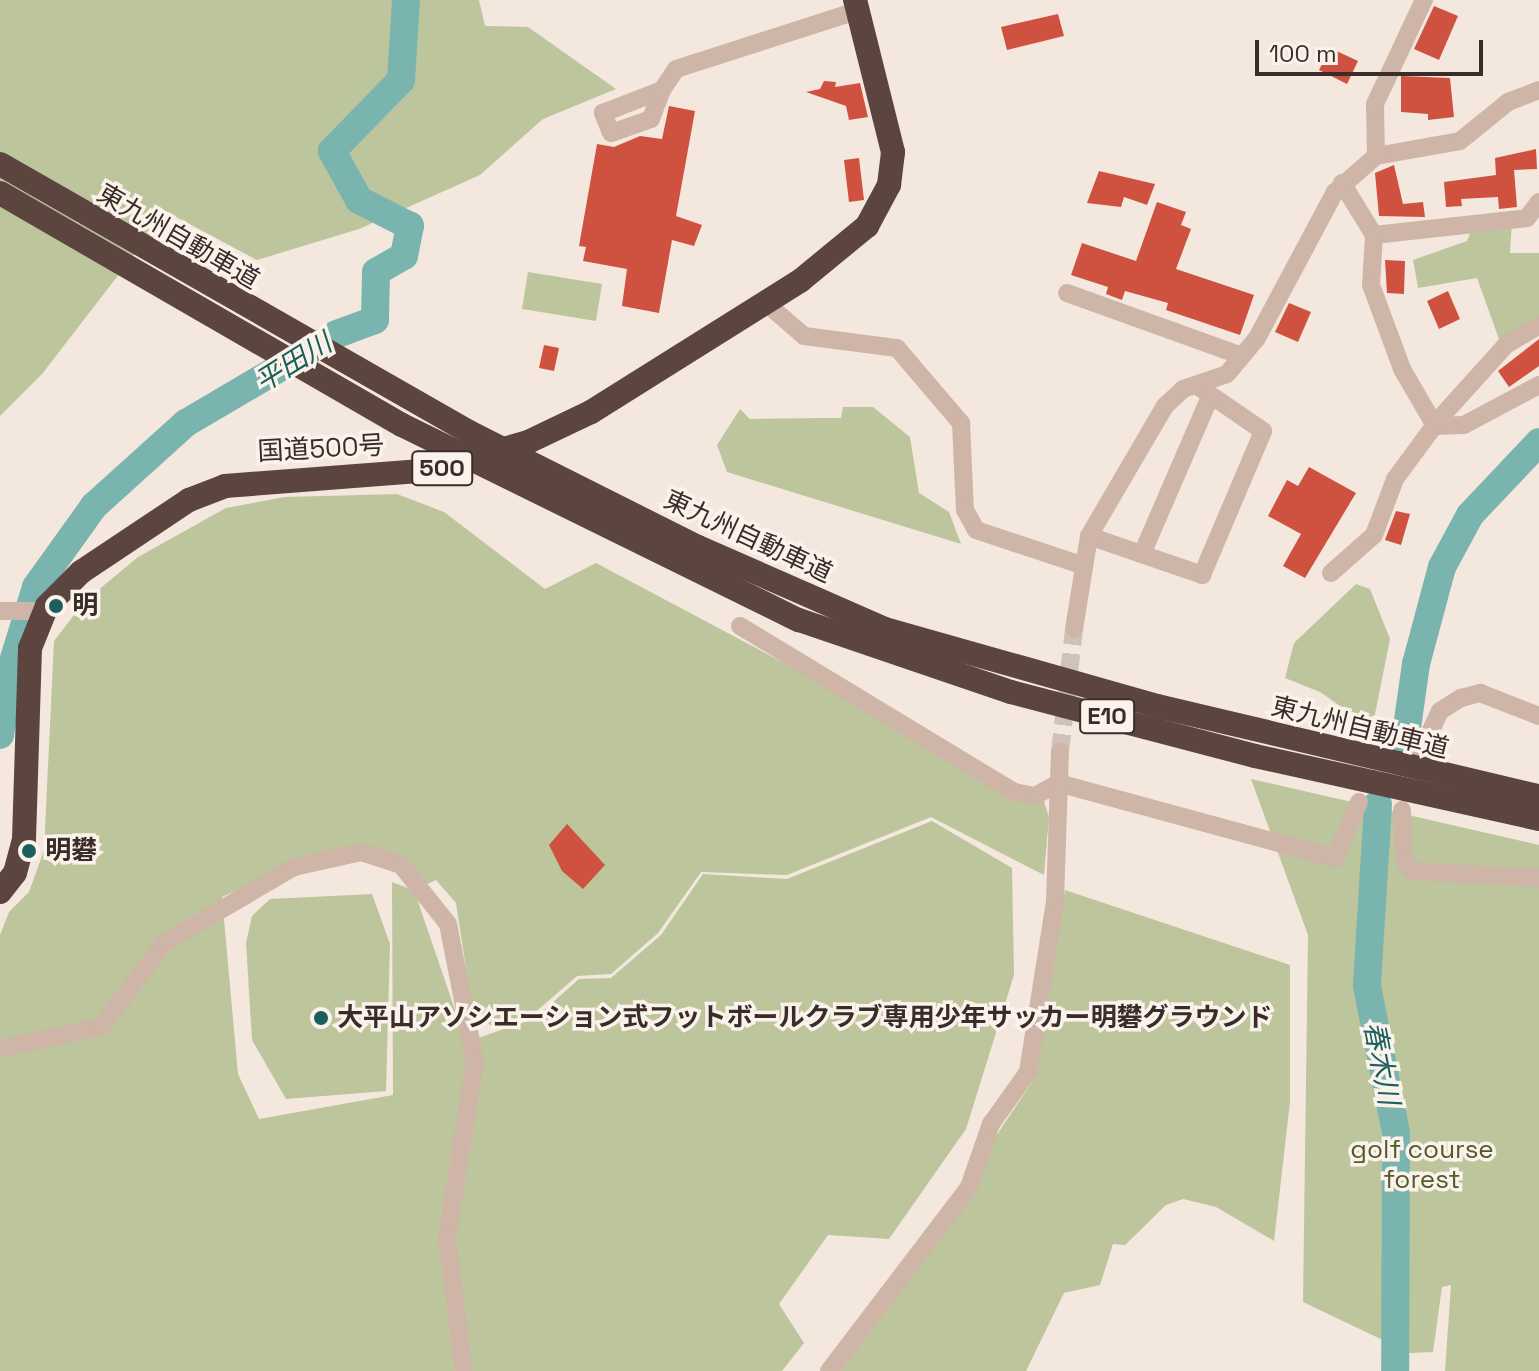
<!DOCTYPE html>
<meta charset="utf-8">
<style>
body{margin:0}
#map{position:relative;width:1539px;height:1371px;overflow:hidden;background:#f4e7de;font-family:"Space Grotesk","Noto Sans JP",sans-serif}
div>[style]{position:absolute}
.green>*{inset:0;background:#bdc59c}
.river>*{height:28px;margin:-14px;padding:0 14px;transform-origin:14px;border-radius:14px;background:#7ab4af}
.building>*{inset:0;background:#cf5241}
.street-tunnel>*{height:18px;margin-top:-9px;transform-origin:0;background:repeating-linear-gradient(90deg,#cfc2ba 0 18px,transparent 0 27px)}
.street>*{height:18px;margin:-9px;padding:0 9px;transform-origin:9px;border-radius:9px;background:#ceb5a8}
.highway>*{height:24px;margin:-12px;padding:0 12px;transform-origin:12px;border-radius:12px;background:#5c453f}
.dots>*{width:22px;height:22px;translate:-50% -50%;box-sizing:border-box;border:4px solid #fbf2eb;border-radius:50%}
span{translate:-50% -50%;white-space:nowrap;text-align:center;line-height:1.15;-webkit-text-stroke:7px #fbf2eb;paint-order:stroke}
.shield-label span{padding:2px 6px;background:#fbf2eb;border:2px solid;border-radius:6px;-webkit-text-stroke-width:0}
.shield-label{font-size:24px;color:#3a2c29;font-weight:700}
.street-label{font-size:26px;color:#3a2c29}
.poi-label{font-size:26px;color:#3a2c29;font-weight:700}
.left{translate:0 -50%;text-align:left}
.park-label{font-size:26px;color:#4f5b2a}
.water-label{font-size:28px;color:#1a605c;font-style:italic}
.scale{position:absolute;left:1255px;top:40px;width:228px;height:36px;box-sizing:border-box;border:4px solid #3a2c29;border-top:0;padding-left:10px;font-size:24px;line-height:28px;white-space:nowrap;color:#3a2c29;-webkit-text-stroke:6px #fbf2eb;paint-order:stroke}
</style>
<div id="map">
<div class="green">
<div style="clip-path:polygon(0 0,479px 0,485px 26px,528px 27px,616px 89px,543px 119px,480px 175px,359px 229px,257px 260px,167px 212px,42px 374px,0 416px)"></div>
<div style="clip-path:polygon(1512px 220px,1510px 253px,1539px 253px,1539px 318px,1499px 339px,1477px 278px,1418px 288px,1413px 260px,1467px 241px,1474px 223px)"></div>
<div style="clip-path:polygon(528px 272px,602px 284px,596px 321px,522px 309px)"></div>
<div style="clip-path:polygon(843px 407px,873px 407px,910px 437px,919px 493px,949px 512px,961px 544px,727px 472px,717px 445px,740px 409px,750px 419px,822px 418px,841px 418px)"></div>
<div style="clip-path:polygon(evenodd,397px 494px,444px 512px,545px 589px,596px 563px,1044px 801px,1049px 817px,1044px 875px,931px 817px,787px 875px,701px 872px,658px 933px,611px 974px,577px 976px,532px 1015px,494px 1027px,473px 1015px,456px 903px,436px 880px,414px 890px,466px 1042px,534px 1019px,579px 979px,611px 978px,661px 935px,703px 874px,787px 879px,932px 821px,1012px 868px,1014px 975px,966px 1129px,889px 1239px,828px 1235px,779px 1304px,804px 1343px,782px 1371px,0 1371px,0 935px,9px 912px,29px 892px,44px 850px,54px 641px,85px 601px,138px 557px,226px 508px,285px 497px,397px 494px,317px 853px,408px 862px,413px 890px,392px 882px,393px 1095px,259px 1119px,238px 1074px,222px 897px,317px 853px)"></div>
<div style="clip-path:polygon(1356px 584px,1370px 589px,1390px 639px,1374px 719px,1359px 719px,1320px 692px,1285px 678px,1294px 643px)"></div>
<div style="clip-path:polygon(1251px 779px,1539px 845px,1539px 1371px,1445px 1371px,1451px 1285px,1442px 1287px,1433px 1352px,1410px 1353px,1303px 1302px,1308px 935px)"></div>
<div style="clip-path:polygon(1065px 890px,1290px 965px,1290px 1102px,1274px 1241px,1216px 1207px,1183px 1199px,1166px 1205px,1125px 1245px,1113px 1244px,1100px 1285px,1064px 1293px,1026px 1371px,840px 1371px,1036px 1076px)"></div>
<div style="clip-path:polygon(372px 894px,390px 944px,386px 1091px,286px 1099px,252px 1040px,246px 943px,252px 916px,270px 899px)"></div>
</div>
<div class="river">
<div style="left:0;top:735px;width:68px;rotate:-80.7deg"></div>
<div style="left:11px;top:668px;width:85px;rotate:-72.8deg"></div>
<div style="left:36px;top:587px;width:100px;rotate:-54.4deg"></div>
<div style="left:94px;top:506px;width:124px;rotate:-42.1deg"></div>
<div style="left:186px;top:423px;width:175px;rotate:-30.5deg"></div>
<div style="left:337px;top:334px;width:40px;rotate:-20.2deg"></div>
<div style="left:375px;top:320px;width:48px;rotate:-88.8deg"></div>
<div style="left:376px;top:272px;width:32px;rotate:-30deg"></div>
<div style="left:404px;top:256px;width:31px;rotate:-79deg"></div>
<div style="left:410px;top:226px;width:57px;rotate:-153deg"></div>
<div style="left:359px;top:200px;width:56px;rotate:-118.9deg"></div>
<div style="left:332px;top:151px;width:99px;rotate:-45.8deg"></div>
<div style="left:401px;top:80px;width:80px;rotate:-86.4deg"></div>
<div style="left:1405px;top:742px;width:79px;rotate:-82deg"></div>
<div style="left:1416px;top:664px;width:100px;rotate:-75deg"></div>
<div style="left:1442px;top:567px;width:59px;rotate:-61.7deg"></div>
<div style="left:1470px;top:515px;width:100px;rotate:-46.6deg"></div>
<div style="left:1378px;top:804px;width:182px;rotate:93.5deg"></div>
<div style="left:1367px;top:986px;width:150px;rotate:78.8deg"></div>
<div style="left:1396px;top:1133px;width:238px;rotate:90.2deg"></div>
</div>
<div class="building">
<div style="clip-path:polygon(1434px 6px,1458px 16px,1439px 60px,1414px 49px)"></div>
<div style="clip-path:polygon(1058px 14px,1064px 36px,1007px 50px,1001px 27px)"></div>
<div style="clip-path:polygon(1330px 48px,1358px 61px,1347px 84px,1319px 70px)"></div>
<div style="clip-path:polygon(1401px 76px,1450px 78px,1454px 117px,1428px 120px,1428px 114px,1401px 112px)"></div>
<div style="clip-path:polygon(824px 81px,836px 82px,835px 87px,860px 83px,868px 117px,849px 120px,846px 106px,806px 92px,820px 89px)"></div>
<div style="clip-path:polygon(669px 106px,695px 111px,676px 216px,702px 225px,694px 246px,672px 240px,659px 313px,622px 306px,627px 269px,583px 261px,586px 247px,579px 246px,597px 144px,614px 147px,640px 136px,662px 139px)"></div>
<div style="clip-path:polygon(1536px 149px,1537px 169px,1514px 170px,1517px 207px,1499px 209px,1498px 197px,1461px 199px,1462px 206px,1446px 207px,1444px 182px,1496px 175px,1495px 158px)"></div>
<div style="clip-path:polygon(859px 158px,864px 200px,849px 202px,844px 160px)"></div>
<div style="clip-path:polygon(1394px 165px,1403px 204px,1423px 202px,1425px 217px,1379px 216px,1375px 173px)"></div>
<div style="clip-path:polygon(1099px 171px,1155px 184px,1147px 205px,1124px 197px,1121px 207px,1087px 203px)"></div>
<div style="clip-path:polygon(1157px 202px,1186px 212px,1181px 225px,1191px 229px,1176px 269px,1254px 295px,1240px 335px,1166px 310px,1168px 303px,1125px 291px,1122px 300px,1106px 294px,1108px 287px,1071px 275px,1082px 243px,1136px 261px)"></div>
<div style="clip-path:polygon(1385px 260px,1405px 261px,1404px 294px,1387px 293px)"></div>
<div style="clip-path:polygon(1448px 291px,1460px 319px,1439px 329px,1427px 301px)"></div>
<div style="clip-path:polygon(1289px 303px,1311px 312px,1298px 342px,1275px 332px)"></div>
<div style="clip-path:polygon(1539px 339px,1539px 366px,1509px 387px,1498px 371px)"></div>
<div style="clip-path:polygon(544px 345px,559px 348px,554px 371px,539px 368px)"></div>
<div style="clip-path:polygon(1309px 467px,1356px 493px,1305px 578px,1283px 566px,1301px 534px,1268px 516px,1287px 480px,1298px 486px)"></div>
<div style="clip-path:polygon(1396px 511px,1410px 514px,1401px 545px,1385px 540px)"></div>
<div style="clip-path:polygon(567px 824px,605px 865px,583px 889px,562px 871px,549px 845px)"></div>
</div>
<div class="street-tunnel">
<div style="left:1060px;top:752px;width:124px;rotate:-83.5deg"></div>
</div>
<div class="street">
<div style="left:662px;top:90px;width:31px;rotate:111deg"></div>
<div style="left:651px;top:119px;width:42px;rotate:160.7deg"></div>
<div style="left:611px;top:133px;width:22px;rotate:-112deg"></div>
<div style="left:603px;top:113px;width:63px;rotate:-21.3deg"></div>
<div style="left:662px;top:90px;width:25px;rotate:-56deg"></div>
<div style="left:676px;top:69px;width:190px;rotate:-17.8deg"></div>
<div style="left:1376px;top:156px;width:85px;rotate:-10.1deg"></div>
<div style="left:1460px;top:141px;width:62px;rotate:-39.1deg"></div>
<div style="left:1508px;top:102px;width:33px;rotate:-21deg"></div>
<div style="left:1342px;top:183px;width:61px;rotate:58.4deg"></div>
<div style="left:1374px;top:235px;width:154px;rotate:-6.3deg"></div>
<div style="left:1527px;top:218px;width:20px;rotate:-53deg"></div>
<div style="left:1374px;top:235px;width:50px;rotate:93.4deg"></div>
<div style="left:1371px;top:285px;width:90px;rotate:69.7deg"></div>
<div style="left:1402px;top:369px;width:66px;rotate:59.9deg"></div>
<div style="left:1067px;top:293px;width:186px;rotate:19.8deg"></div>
<div style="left:766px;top:303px;width:50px;rotate:41deg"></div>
<div style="left:804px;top:336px;width:94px;rotate:7.4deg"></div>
<div style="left:897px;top:348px;width:99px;rotate:49.5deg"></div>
<div style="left:961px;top:423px;width:87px;rotate:87.4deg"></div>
<div style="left:965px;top:510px;width:23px;rotate:61deg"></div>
<div style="left:976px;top:530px;width:111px;rotate:18.4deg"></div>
<div style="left:1435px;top:426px;width:29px;rotate:-2deg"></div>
<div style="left:1464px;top:425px;width:85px;rotate:-28.1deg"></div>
<div style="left:1089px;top:536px;width:120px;rotate:19deg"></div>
<div style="left:1202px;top:575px;width:156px;rotate:-67deg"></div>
<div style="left:1263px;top:431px;width:81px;rotate:-145.5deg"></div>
<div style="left:1142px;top:554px;width:171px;rotate:-66.6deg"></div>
<div style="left:1331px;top:573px;width:57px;rotate:-41.5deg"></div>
<div style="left:1374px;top:535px;width:60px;rotate:-69.4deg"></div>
<div style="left:1395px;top:479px;width:76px;rotate:-53.6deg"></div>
<div style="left:1440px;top:418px;width:98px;rotate:-47.9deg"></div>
<div style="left:1506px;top:345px;width:39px;rotate:-31deg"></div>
<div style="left:0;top:611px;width:45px"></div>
<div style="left:740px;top:626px;width:320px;rotate:31.2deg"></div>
<div style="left:1014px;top:792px;width:21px;rotate:11deg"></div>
<div style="left:1035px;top:796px;width:26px;rotate:-29deg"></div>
<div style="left:1058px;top:783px;width:287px;rotate:15.2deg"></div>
<div style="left:1335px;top:858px;width:61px;rotate:-66.8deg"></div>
<div style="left:1074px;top:629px;width:94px;rotate:-80.8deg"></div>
<div style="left:1089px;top:536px;width:151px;rotate:-59.7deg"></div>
<div style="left:1165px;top:406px;width:25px;rotate:-43deg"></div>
<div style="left:1183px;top:389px;width:46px;rotate:-18.8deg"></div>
<div style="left:1227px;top:374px;width:47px;rotate:-50.2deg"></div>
<div style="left:1257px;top:338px;width:166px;rotate:-61.9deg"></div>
<div style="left:1335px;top:192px;width:55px;rotate:-41.3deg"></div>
<div style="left:1376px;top:156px;width:52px;rotate:-91.1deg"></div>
<div style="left:1375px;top:104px;width:115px;rotate:-64.8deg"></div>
<div style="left:1420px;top:754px;width:47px;rotate:-65.1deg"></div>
<div style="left:1440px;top:711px;width:25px;rotate:-32deg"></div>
<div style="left:1461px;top:698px;width:20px;rotate:-15deg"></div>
<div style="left:1480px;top:693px;width:63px;rotate:21.3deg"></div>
<div style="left:1402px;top:810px;width:50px;rotate:87.7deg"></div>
<div style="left:1404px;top:860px;width:14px;rotate:54deg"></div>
<div style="left:1412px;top:871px;width:127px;rotate:3.2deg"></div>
<div style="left:0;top:1049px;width:105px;rotate:-12.7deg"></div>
<div style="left:102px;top:1026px;width:104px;rotate:-53.2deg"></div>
<div style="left:164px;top:943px;width:151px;rotate:-30.3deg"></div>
<div style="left:294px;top:867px;width:69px;rotate:-12.6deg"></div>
<div style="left:361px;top:852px;width:42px;rotate:18deg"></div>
<div style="left:401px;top:865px;width:75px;rotate:51.5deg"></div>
<div style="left:448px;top:924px;width:140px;rotate:78.9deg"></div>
<div style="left:475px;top:1061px;width:179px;rotate:99deg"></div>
<div style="left:447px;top:1238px;width:134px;rotate:82.7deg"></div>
<div style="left:829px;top:1371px;width:231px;rotate:-52.7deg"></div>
<div style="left:969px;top:1187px;width:67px;rotate:-70.8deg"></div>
<div style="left:991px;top:1124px;width:64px;rotate:-54.6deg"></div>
<div style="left:1028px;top:1072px;width:173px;rotate:-81deg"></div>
<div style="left:1055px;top:901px;width:149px;rotate:-88.1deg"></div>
</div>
<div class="highway">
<div style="left:0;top:164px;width:540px;rotate:29.74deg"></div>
<div style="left:469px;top:432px;width:256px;rotate:26.7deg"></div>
<div style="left:698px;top:547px;width:204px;rotate:23.7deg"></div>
<div style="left:885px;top:629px;width:283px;rotate:15.8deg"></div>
<div style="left:1157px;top:706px;width:392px;rotate:13.3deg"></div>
<div style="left:0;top:193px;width:464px;rotate:30deg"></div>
<div style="left:402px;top:425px;width:442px;rotate:26.2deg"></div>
<div style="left:799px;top:620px;width:224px;rotate:18.8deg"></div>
<div style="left:1011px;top:692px;width:252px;rotate:14.7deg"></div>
<div style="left:1255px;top:756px;width:291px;rotate:12.5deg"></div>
<div style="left:0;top:892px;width:24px;rotate:-52deg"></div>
<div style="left:15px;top:873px;width:35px;rotate:-75deg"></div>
<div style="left:24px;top:839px;width:191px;rotate:-88.2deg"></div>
<div style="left:30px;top:648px;width:45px;rotate:-68deg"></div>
<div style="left:47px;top:606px;width:48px;rotate:-45deg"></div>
<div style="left:81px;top:572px;width:130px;rotate:-33.7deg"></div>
<div style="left:189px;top:500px;width:39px;rotate:-21deg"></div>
<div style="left:225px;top:486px;width:207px;rotate:-4.4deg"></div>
<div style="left:431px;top:470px;width:101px;rotate:-16.1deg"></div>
<div style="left:528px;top:442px;width:70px;rotate:-25.5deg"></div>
<div style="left:591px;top:412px;width:247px;rotate:-32.1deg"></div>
<div style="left:800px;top:281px;width:87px;rotate:-39.4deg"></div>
<div style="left:867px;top:226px;width:47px;rotate:-61.8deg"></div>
<div style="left:889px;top:185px;width:33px;rotate:-83deg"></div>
<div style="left:893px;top:152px;width:157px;rotate:-104deg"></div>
</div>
<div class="dots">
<div style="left:56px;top:606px;background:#1a605c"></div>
<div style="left:29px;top:851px;background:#1a605c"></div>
<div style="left:321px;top:1018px;background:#1a605c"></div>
</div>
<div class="shield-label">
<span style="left:442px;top:468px">500</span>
<span style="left:1107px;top:716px">E10</span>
</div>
<div class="street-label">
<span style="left:178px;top:237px;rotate:30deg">東九州自動車道</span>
<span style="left:321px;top:449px;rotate:-3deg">国道500号</span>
<span style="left:748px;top:537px;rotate:25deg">東九州自動車道</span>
<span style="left:1360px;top:728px;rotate:14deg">東九州自動車道</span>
</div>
<div class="poi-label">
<span class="left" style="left:72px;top:606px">明</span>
<span class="left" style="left:45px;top:851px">明礬</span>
<span class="left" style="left:337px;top:1018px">大平山アソシエーション式フットボールクラブ専用少年サッカー明礬グラウンド</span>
</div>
<div class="park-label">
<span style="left:1422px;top:1165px">golf course<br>forest</span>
</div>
<div class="water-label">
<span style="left:293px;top:362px;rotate:-32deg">平田川</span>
<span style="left:1382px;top:1063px;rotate:79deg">春木川</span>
</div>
<div class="scale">100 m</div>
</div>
